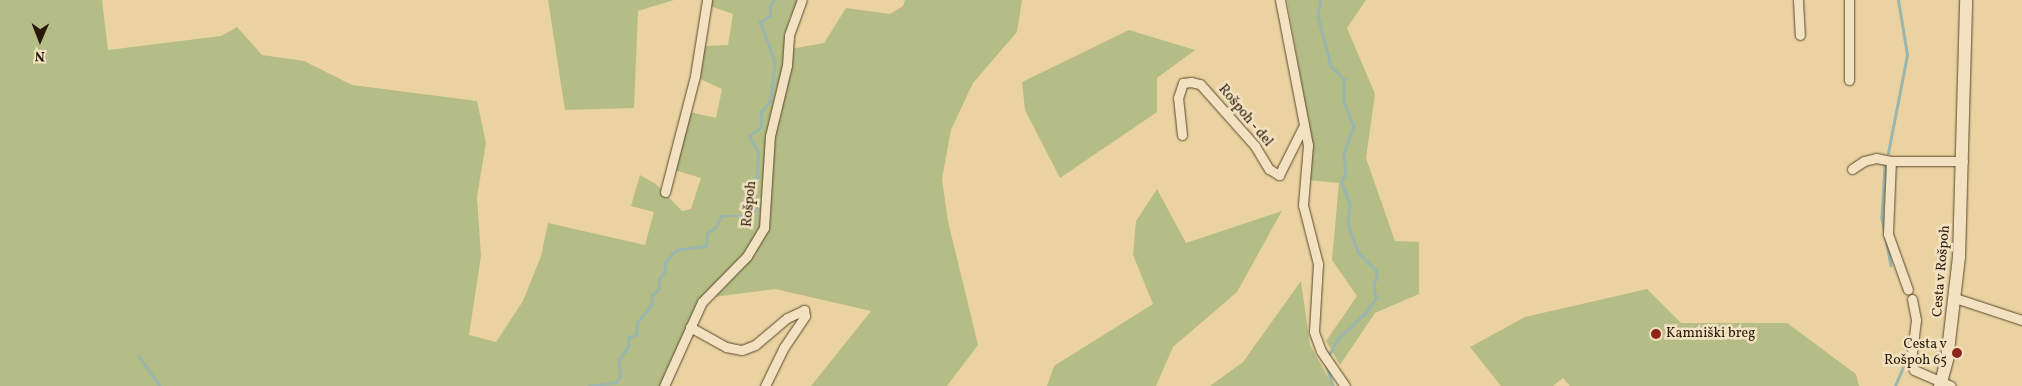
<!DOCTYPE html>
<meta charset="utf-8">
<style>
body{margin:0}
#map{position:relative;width:2022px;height:386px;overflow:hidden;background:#ebd3a1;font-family:Vollkorn,serif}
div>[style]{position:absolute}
.green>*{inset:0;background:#b5bd86}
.stream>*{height:2.5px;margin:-1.25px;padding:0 1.25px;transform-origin:1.25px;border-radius:1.25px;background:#9ab6ad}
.roads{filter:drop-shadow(0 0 1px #59482d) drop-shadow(0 0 1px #59482d)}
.street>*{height:9px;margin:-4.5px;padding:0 4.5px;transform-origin:4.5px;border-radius:4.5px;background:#f2e2c2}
.secondary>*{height:12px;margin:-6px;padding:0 6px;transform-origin:6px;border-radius:6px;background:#f2e2c2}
.dots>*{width:14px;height:14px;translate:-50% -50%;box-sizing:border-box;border:2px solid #f2e2c2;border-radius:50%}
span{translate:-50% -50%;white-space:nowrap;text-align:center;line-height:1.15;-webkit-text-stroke:5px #f2e2c2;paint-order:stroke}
.street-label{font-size:14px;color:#281a06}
.poi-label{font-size:14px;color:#281a06}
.left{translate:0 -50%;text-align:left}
.right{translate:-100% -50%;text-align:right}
.north{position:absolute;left:15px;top:15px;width:50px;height:50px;-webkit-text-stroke:4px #f2e2c2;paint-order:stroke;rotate:181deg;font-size:14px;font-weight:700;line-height:20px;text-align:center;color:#281a06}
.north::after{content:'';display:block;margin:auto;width:18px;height:22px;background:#281a06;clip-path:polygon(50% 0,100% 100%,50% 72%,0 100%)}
</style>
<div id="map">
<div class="green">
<div style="clip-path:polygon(0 0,102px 0,108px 50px,221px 36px,237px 27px,262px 55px,304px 61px,352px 85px,477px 101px,486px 143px,477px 197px,481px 256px,469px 335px,496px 342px,523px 301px,541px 256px,548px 223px,645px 245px,654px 212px,631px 206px,640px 175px,656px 184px,682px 211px,691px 209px,701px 178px,674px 170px,690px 112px,716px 118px,722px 89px,698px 78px,703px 46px,728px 45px,733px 14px,710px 6px,705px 0,799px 0,789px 19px,785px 50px,824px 43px,846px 8px,890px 14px,903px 6px,905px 0,1022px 0,1017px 32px,973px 83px,951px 130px,942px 179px,948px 221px,978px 345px,947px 386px,811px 386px,871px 311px,775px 289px,706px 298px,663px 386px,0 386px)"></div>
<div style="clip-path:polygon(548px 0,674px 0,638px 11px,634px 108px,565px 110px)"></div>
<div style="clip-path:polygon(1287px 0,1366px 0,1347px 28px,1375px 94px,1366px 158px,1395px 241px,1419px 242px,1419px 294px,1375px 313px,1340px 365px,1326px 341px,1357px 296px,1332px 260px,1339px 183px,1309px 180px,1311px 136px)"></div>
<div style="clip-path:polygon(1129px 30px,1195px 50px,1157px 78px,1157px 112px,1060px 178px,1025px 110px,1022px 82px)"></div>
<div style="clip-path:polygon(1157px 189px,1186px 243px,1282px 211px,1237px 292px,1173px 347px,1156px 386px,1047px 386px,1054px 366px,1153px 304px,1133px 255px,1136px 221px)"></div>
<div style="clip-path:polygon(1301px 281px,1310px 345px,1333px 386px,1210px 386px,1243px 362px)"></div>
<div style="clip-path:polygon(1647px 289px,1681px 323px,1787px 323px,1856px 374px,1859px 386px,1570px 386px,1563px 378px,1553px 386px,1501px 386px,1470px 347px,1525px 317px)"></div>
</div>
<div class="stream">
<div style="left:1321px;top:0;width:15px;rotate:101deg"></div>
<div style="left:1318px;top:15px;width:53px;rotate:75.7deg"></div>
<div style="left:1331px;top:66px;width:18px;rotate:45deg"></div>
<div style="left:1344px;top:79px;width:23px;rotate:90deg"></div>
<div style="left:1344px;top:102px;width:27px;rotate:68deg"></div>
<div style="left:1354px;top:127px;width:28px;rotate:111deg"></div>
<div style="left:1344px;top:153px;width:18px;rotate:84deg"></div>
<div style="left:1346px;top:171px;width:13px;rotate:108deg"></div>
<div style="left:1342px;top:183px;width:22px;rotate:69deg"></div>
<div style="left:1350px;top:204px;width:20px;rotate:96deg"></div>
<div style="left:1348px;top:224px;width:30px;rotate:70deg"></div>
<div style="left:1358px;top:252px;width:25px;rotate:45deg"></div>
<div style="left:1376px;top:270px;width:7px;rotate:82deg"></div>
<div style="left:1377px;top:277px;width:9px;rotate:111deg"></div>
<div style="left:1374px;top:285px;width:14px;rotate:82deg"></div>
<div style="left:1376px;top:299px;width:17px;rotate:126deg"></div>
<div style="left:1366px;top:313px;width:37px;rotate:137deg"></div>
<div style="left:1339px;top:338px;width:22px;rotate:120deg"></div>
<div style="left:1888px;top:153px;width:100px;rotate:-79deg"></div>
<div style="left:1907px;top:55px;width:56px;rotate:-99.3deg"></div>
<div style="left:1885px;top:166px;width:52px;rotate:93.3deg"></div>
<div style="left:1882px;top:218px;width:48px;rotate:79.2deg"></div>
<div style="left:139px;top:356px;width:37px;rotate:55deg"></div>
<div style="left:1326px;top:364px;width:23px;rotate:72deg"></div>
<div style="left:589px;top:386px;width:27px;rotate:-8deg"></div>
<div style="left:616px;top:382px;width:7px;rotate:-56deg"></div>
<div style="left:620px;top:376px;width:16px;rotate:-94deg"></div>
<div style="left:619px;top:360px;width:17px;rotate:-57deg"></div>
<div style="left:628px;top:346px;width:8px;rotate:-90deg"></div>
<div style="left:628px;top:338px;width:9px;rotate:-21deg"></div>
<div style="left:636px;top:335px;width:12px;rotate:-85deg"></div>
<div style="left:637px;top:323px;width:23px;rotate:-52deg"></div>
<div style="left:651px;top:305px;width:10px;rotate:-84deg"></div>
<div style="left:652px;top:295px;width:9px;rotate:-41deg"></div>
<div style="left:659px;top:289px;width:10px;rotate:-90deg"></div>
<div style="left:659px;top:279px;width:11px;rotate:-56deg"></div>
<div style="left:665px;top:270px;width:8px;rotate:-90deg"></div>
<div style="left:665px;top:262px;width:16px;rotate:-47deg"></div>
<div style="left:676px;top:250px;width:30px;rotate:-8deg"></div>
<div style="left:706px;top:246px;width:13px;rotate:-86deg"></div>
<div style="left:707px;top:233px;width:9px;rotate:-32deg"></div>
<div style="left:715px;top:228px;width:13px;rotate:-63deg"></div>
<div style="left:721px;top:216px;width:30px"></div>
<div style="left:751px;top:216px;width:12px;rotate:-59deg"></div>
<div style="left:757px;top:206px;width:25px;rotate:-106deg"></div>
<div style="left:750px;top:182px;width:9px;rotate:-36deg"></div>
<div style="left:757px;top:177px;width:24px;rotate:-88deg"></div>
<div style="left:758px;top:153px;width:19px;rotate:-118deg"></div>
<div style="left:749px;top:136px;width:15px;rotate:-37deg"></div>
<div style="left:761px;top:127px;width:15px;rotate:-90deg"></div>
<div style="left:761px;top:112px;width:14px;rotate:-51deg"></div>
<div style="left:770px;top:101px;width:38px;rotate:-83deg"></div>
<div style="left:775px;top:63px;width:44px;rotate:-110.1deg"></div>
<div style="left:760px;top:22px;width:12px;rotate:-31deg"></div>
<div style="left:770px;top:16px;width:10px;rotate:-90deg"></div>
<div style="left:770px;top:6px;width:7px;rotate:-56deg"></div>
<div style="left:1895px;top:386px;width:30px;rotate:-67deg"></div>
</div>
<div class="roads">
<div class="street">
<div style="left:1280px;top:0;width:148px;rotate:79.1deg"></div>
<div style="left:1308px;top:145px;width:60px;rotate:94.8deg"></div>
<div style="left:1303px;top:205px;width:61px;rotate:75.7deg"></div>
<div style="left:1318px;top:264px;width:68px;rotate:93.4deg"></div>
<div style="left:1314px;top:332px;width:20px;rotate:70deg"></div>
<div style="left:1321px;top:351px;width:42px;rotate:55.6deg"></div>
<div style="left:1798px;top:0;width:35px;rotate:87deg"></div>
<div style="left:1849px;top:0;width:80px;rotate:90deg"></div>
<div style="left:1182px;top:135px;width:37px;rotate:-96deg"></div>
<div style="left:1178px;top:98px;width:16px;rotate:-72deg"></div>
<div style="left:1183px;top:83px;width:8px;rotate:-7deg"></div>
<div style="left:1191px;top:82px;width:9px;rotate:13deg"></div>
<div style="left:1200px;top:84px;width:83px;rotate:48.4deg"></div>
<div style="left:1255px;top:146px;width:27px;rotate:59deg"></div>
<div style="left:1269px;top:169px;width:12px;rotate:31deg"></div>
<div style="left:1279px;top:175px;width:56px;rotate:-63.4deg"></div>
<div style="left:1891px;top:161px;width:73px;rotate:92.4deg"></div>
<div style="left:1888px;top:234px;width:59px;rotate:70.3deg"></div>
<div style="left:1852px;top:169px;width:14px;rotate:-34deg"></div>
<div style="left:1864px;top:161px;width:12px;rotate:-14deg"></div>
<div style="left:1876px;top:158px;width:15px;rotate:11deg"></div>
<div style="left:1891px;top:161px;width:72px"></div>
<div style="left:665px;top:192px;width:120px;rotate:-75.5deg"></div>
<div style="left:695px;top:76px;width:77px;rotate:-81deg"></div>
<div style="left:1955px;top:298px;width:71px;rotate:18.2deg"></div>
<div style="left:1912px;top:299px;width:21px;rotate:79deg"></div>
<div style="left:1916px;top:320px;width:40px;rotate:97.1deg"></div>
<div style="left:1911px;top:360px;width:10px;rotate:73deg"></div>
<div style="left:1914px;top:370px;width:40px;rotate:23.4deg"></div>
<div style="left:690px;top:327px;width:41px;rotate:29.1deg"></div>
<div style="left:726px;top:347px;width:16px;rotate:11deg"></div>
<div style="left:742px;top:350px;width:14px;rotate:-21deg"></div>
<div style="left:755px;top:345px;width:42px;rotate:-40.2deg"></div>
<div style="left:787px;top:318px;width:19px;rotate:-25deg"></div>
<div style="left:804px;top:310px;width:6px;rotate:81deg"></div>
<div style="left:805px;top:316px;width:37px;rotate:124deg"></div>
<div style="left:784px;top:347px;width:43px;rotate:116deg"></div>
<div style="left:664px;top:386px;width:92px;rotate:-65.7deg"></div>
<div style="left:702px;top:302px;width:64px;rotate:-45.6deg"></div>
<div style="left:747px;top:256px;width:33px;rotate:-59deg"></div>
<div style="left:764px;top:228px;width:92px;rotate:-86.3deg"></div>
<div style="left:770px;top:136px;width:73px;rotate:-76.5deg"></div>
<div style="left:787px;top:65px;width:30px;rotate:-86deg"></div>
<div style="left:789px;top:35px;width:37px;rotate:-70deg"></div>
</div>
<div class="secondary">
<div style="left:1940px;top:386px;width:28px;rotate:-75deg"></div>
<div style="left:1947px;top:359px;width:103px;rotate:-83.3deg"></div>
<div style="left:1959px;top:257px;width:257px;rotate:-88.4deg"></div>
</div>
</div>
<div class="dots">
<div style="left:1656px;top:334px;background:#8f2418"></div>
<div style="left:1957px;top:353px;background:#8f2418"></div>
</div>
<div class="street-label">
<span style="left:1245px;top:116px;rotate:50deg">Rošpoh - del</span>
<span style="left:750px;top:204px;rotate:-84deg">Rošpoh</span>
<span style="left:1942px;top:271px;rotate:-85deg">Cesta v Rošpoh</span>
</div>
<div class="poi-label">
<span class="left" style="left:1666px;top:334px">Kamniški breg</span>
<span class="right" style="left:1947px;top:353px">Cesta v<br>Rošpoh 65</span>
</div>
<div class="north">N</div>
</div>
